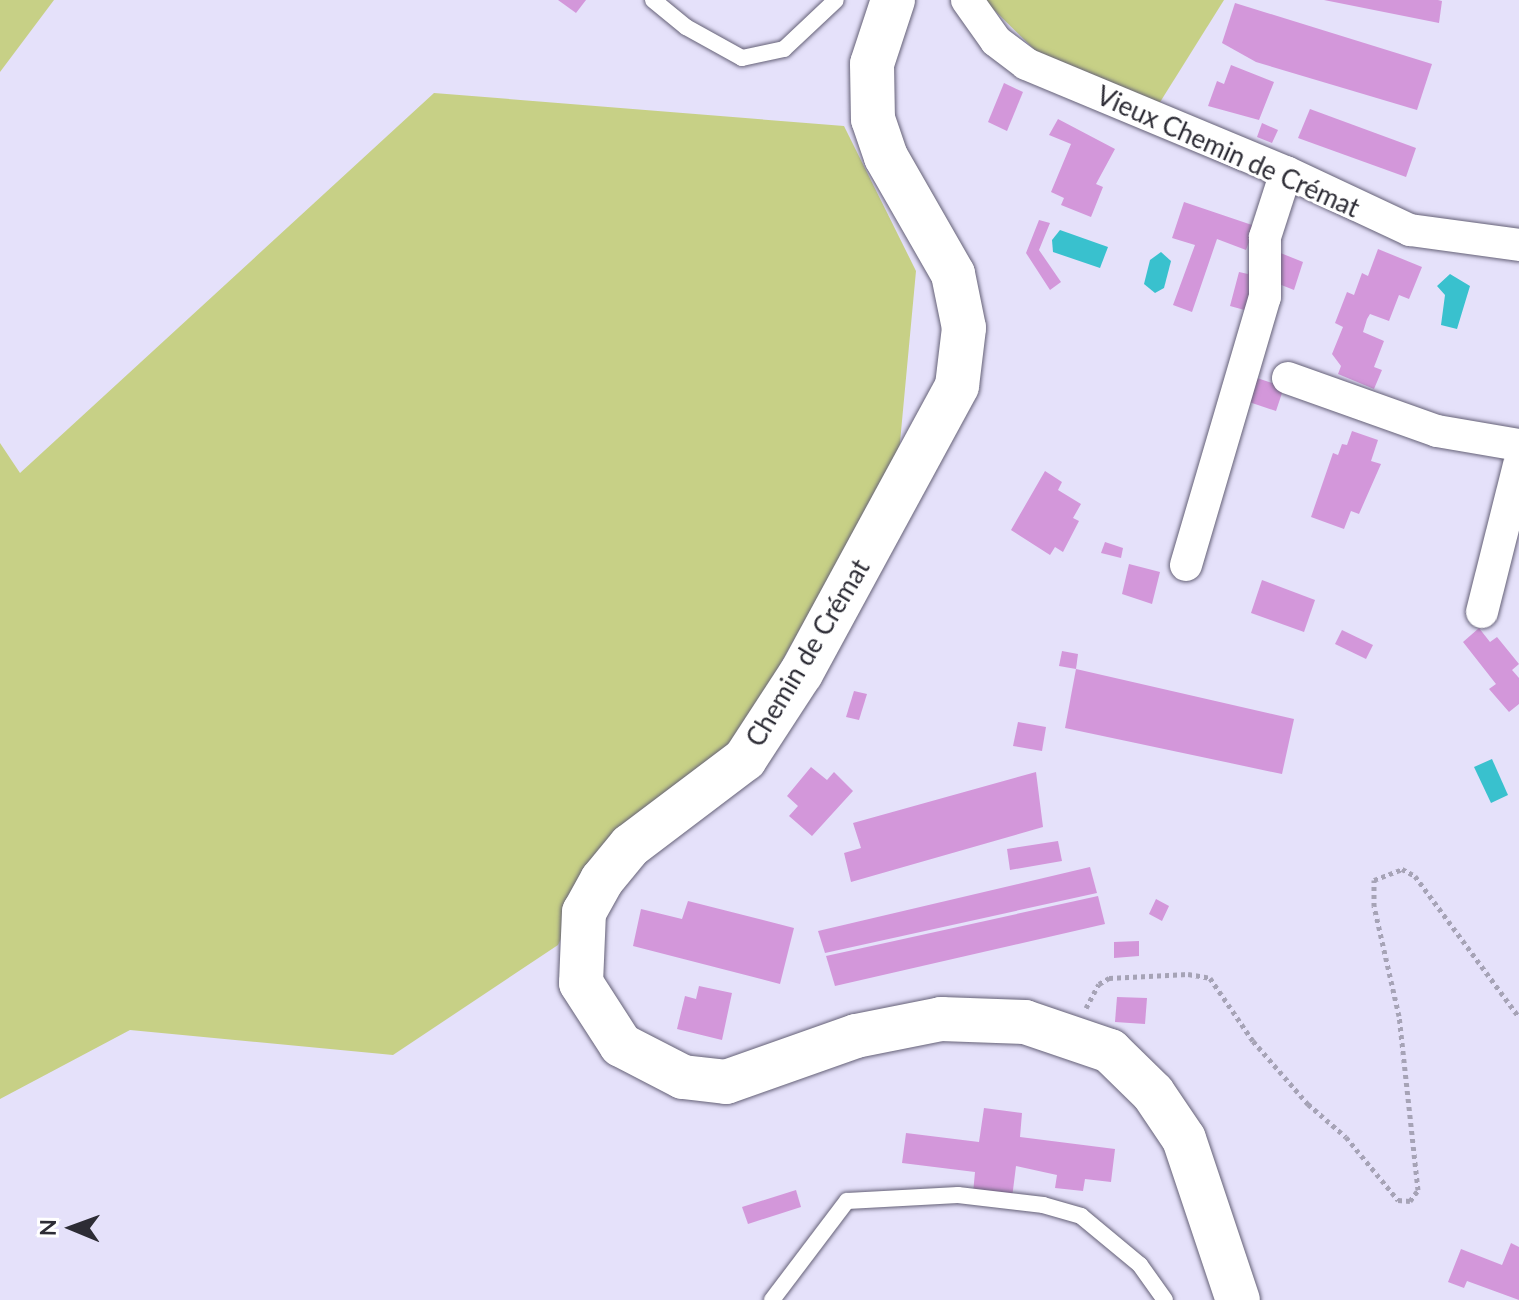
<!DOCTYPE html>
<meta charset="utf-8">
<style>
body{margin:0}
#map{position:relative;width:1519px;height:1300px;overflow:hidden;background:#e5e1fa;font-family:Lato,sans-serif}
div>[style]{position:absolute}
.green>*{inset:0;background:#c7d086}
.water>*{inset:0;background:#39c1ce}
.building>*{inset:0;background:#d397da}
.path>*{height:5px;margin-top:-2.5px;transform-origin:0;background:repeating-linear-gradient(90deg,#a6a3b6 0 4px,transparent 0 8px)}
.roads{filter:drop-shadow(0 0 2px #656177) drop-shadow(0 0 2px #656177)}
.lane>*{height:16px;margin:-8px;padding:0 8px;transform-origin:8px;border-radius:8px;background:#fff}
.street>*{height:32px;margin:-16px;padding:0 16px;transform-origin:16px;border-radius:16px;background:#fff}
.secondary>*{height:44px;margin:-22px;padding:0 22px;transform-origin:22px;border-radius:22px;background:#fff}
span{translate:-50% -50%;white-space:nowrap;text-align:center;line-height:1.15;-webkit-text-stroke:6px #fff;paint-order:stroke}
.street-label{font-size:26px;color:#2d2c35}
.north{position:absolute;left:32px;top:1188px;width:80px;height:80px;-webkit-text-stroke:6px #fff;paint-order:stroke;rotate:271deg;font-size:22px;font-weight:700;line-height:32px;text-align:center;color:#2d2c35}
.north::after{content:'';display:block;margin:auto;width:28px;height:36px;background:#2d2c35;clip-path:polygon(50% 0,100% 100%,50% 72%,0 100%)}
</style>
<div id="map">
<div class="green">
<div style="clip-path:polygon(0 0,54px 0,0 72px)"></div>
<div style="clip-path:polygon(984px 0,1224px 0,1157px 107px,1041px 56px)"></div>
<div style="clip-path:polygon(434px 93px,844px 126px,916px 271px,899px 453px,737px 741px,609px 841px,558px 945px,393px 1055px,130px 1030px,0 1099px,0 443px,20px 473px)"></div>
</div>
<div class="water">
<div style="clip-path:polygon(1060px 230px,1108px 247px,1100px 268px,1053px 252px,1052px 240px)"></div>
<div style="clip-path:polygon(1161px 252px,1171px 261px,1164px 288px,1155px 293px,1144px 284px,1150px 260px)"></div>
<div style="clip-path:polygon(1450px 274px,1470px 286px,1457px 329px,1441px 325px,1445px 295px,1437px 286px)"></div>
<div style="clip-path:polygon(1492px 759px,1508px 795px,1491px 803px,1474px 767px)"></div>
</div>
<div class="building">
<div style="clip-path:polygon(558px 0,586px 0,576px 13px)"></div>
<div style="clip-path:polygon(1324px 0,1438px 0,1442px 1px,1439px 23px)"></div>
<div style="clip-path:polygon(1235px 3px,1432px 64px,1417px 110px,1256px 62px,1222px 43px)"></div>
<div style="clip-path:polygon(1231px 65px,1274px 82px,1259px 120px,1208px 106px,1217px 81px,1224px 84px)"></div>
<div style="clip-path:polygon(1004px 83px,1023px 92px,1007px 131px,988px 122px)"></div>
<div style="clip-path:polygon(1310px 109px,1416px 148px,1406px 177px,1298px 138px)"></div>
<div style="clip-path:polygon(1058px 119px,1115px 149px,1096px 184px,1103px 187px,1091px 217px,1061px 205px,1064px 198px,1051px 192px,1071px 144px,1049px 135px)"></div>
<div style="clip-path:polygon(1262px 123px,1278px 130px,1272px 143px,1257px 137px)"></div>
<div style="clip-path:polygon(1184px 202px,1255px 226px,1246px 250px,1217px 239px,1192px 312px,1173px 305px,1195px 245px,1172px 238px)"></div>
<div style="clip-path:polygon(1039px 220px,1050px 223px,1039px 250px,1061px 282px,1050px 290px,1026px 253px)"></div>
<div style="clip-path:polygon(1378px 249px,1422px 267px,1409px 299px,1399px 295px,1389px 321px,1370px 314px,1367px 319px,1363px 332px,1384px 341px,1374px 367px,1382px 370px,1374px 389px,1338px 374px,1341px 366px,1332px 354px,1343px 327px,1335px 323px,1347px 292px,1354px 295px,1362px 273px,1368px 276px)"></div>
<div style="clip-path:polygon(1278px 252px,1303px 262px,1294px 290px,1269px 280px)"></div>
<div style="clip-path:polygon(1250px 265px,1259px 268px,1248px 311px,1230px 306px,1239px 272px,1248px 274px)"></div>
<div style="clip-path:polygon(1254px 377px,1284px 387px,1276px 411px,1246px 401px)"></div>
<div style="clip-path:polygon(1352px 431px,1378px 440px,1371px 461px,1381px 464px,1359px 514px,1351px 511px,1344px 529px,1311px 517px,1333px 453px,1338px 455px,1342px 444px,1347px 445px)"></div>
<div style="clip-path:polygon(1045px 471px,1062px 482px,1058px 490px,1081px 504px,1073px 518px,1079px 521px,1063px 552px,1055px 547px,1050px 555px,1011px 530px)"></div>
<div style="clip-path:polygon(1105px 542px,1123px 548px,1121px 558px,1101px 553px)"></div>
<div style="clip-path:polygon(1129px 564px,1160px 572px,1152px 604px,1122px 594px)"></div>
<div style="clip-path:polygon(1262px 580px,1315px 600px,1304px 632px,1251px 613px)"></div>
<div style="clip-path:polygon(1479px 628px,1490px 642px,1497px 637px,1519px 664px,1512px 670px,1519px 678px,1519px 704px,1509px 712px,1489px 689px,1496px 684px,1463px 642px)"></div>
<div style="clip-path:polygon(1342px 630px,1373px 645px,1366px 659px,1335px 644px)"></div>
<div style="clip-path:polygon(1062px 651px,1078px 654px,1076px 669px,1059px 666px)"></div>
<div style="clip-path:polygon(1076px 669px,1294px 719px,1282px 774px,1065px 728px)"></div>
<div style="clip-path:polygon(854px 691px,867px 694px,859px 720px,846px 717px)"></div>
<div style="clip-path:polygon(1018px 722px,1046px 727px,1042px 751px,1013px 746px)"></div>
<div style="clip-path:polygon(811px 767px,827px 780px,834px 772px,853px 791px,812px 836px,789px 816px,798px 806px,787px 796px)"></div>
<div style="clip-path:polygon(1036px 772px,1043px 827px,851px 882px,844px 853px,861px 848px,853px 823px)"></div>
<div style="clip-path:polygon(1058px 841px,1062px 861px,1010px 870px,1007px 849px)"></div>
<div style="clip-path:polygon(1090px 867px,1097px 893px,825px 953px,818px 931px)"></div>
<div style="clip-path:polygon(1098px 896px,1105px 924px,835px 986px,826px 956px)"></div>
<div style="clip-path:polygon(1156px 899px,1169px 906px,1162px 921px,1149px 914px)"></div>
<div style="clip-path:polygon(688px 901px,794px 928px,780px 984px,633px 946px,641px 909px,682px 919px)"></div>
<div style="clip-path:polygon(1139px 941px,1139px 956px,1114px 958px,1114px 942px)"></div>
<div style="clip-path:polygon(699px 986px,732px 993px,722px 1040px,677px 1029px,685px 996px,696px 999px)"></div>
<div style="clip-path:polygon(1117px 997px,1147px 998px,1145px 1024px,1115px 1022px)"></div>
<div style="clip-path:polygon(984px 1108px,1022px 1113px,1020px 1137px,1115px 1149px,1111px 1182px,1085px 1179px,1083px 1191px,1055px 1188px,1057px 1175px,1016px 1166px,1012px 1198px,973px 1193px,975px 1172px,902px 1163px,906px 1133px,979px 1142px)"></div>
<div style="clip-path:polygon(796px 1190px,801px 1207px,748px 1224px,742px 1207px)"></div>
<div style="clip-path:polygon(1511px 1243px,1519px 1247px,1519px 1300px,1467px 1281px,1464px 1288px,1448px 1282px,1461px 1249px,1502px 1265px)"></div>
</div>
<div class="path">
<div style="left:1086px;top:1008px;width:27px;rotate:-62deg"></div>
<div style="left:1099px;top:984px;width:12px;rotate:-31deg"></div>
<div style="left:1109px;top:978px;width:79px;rotate:-2.9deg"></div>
<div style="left:1188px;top:974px;width:22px;rotate:10deg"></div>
<div style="left:1210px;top:978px;width:76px;rotate:55.7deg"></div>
<div style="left:1253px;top:1041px;width:84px;rotate:48.9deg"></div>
<div style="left:1308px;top:1104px;width:50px;rotate:41deg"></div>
<div style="left:1346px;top:1137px;width:82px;rotate:50.5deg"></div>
<div style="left:1398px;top:1200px;width:12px;rotate:5deg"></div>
<div style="left:1410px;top:1201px;width:14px;rotate:-54deg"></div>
<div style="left:1418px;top:1190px;width:175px;rotate:-96.2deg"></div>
<div style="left:1399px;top:1016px;width:113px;rotate:-102.8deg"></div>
<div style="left:1374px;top:906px;width:26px;rotate:-90deg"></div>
<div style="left:1374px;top:880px;width:30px;rotate:-21deg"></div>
<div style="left:1402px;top:869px;width:15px;rotate:28deg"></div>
<div style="left:1415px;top:876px;width:175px;rotate:53.6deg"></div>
</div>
<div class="roads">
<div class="lane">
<div style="left:653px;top:0;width:43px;rotate:39.3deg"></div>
<div style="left:686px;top:27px;width:64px;rotate:29deg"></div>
<div style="left:742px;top:58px;width:43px;rotate:-12.1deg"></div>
<div style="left:784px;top:49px;width:71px;rotate:-43.3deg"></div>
<div style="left:772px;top:1300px;width:124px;rotate:-52.9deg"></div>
<div style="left:847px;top:1201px;width:111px;rotate:-3.1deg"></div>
<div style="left:958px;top:1195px;width:86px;rotate:6.7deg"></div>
<div style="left:1043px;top:1205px;width:40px;rotate:16deg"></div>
<div style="left:1081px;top:1216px;width:77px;rotate:39.7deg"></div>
<div style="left:1140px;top:1265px;width:43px;rotate:54.5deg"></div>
</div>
<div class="street">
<div style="left:967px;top:0;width:50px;rotate:54.7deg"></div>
<div style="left:996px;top:41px;width:38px;rotate:37deg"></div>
<div style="left:1026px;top:64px;width:282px;rotate:22.6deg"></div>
<div style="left:1286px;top:172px;width:137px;rotate:25.1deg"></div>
<div style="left:1410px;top:230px;width:110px;rotate:7.8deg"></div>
<div style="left:1288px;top:378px;width:158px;rotate:19.6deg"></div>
<div style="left:1437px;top:431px;width:83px;rotate:9.7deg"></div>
<div style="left:1186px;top:565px;width:279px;rotate:-73.6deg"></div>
<div style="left:1265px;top:297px;width:60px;rotate:-90deg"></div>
<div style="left:1265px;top:237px;width:68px;rotate:-72.1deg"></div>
<div style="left:1482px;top:612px;width:152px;rotate:-75.9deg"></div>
</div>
<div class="secondary">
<div style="left:893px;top:0;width:67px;rotate:108.2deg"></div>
<div style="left:872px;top:64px;width:55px;rotate:89deg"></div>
<div style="left:873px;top:119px;width:40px;rotate:71.1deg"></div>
<div style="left:886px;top:157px;width:135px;rotate:60.2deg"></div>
<div style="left:953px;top:274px;width:55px;rotate:78.5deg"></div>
<div style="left:964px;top:328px;width:58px;rotate:96.9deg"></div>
<div style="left:957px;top:386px;width:327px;rotate:118.5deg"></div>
<div style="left:801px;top:673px;width:103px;rotate:123.1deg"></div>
<div style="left:745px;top:759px;width:144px;rotate:142.9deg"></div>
<div style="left:630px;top:846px;width:44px;rotate:129.5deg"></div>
<div style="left:602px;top:880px;width:37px;rotate:119deg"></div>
<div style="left:584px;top:912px;width:71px;rotate:92.4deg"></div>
<div style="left:581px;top:983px;width:74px;rotate:57.2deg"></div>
<div style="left:621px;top:1045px;width:70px;rotate:27.3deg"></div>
<div style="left:683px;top:1077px;width:43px;rotate:6.6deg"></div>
<div style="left:726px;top:1082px;width:138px;rotate:-19.5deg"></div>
<div style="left:856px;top:1036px;width:87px;rotate:-11.3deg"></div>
<div style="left:941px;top:1019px;width:84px;rotate:2deg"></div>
<div style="left:1025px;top:1022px;width:90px;rotate:18.8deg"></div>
<div style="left:1110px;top:1051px;width:60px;rotate:44.3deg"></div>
<div style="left:1153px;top:1093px;width:55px;rotate:56deg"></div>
<div style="left:1184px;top:1139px;width:170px;rotate:71.5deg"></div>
</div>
</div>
<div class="street-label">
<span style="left:1228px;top:152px;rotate:24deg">Vieux Chemin de Crémat</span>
<span style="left:808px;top:653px;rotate:-59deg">Chemin de Crémat</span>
</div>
<div class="north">N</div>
</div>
